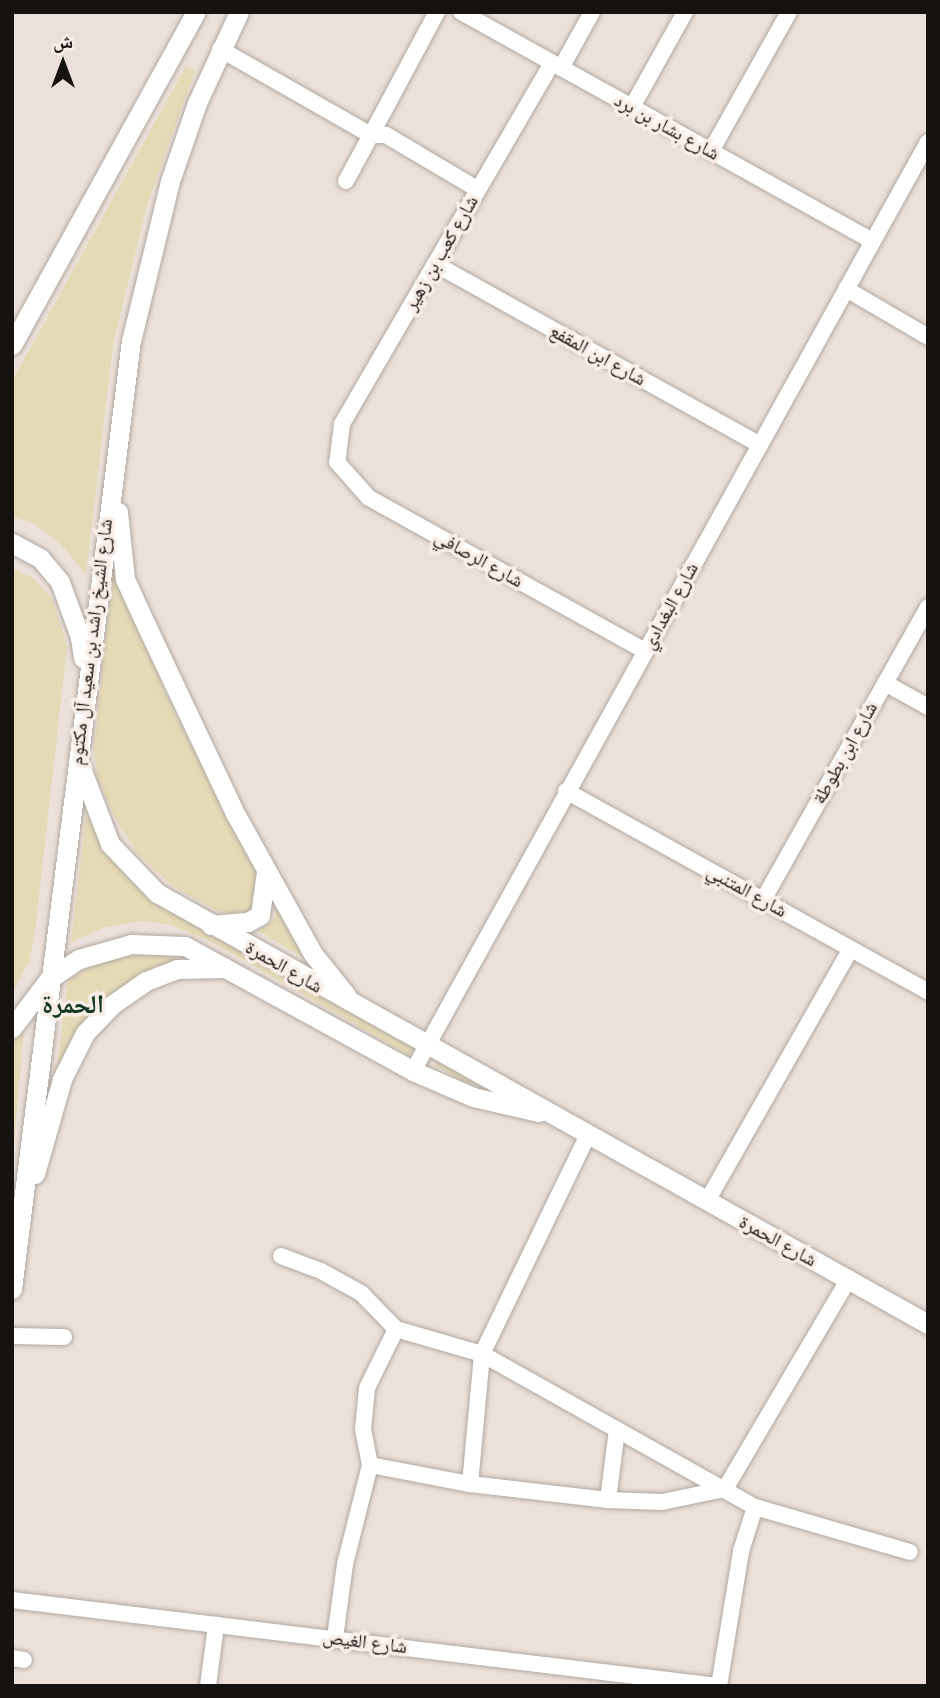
<!DOCTYPE html>
<meta charset="utf-8">
<style>
body{margin:0}
#map{position:relative;width:940px;height:1698px;overflow:hidden;background:#ebe1da;font-family:"Fira Sans Condensed","Noto Naskh Arabic",sans-serif}
div>[style]{position:absolute}
.sand>*{inset:0;background:#e4dab5}
.roads{filter:drop-shadow(0 0 2px #b1a8a1) drop-shadow(0 0 2px #b1a8a1)}
.minor>*{height:16px;margin:-8px;padding:0 8px;transform-origin:8px;border-radius:8px;background:#fff}
.tertiary>*{height:19px;margin:-9.5px;padding:0 9.5px;transform-origin:9.5px;border-radius:9.5px;background:#fff}
span{translate:-50% -50%;white-space:nowrap;text-align:center;line-height:1.15;-webkit-text-stroke:7px #f8eee7;paint-order:stroke}
.street-label{font-size:19px;color:#151210}
.district-label{font-size:26px;color:#113924;font-weight:700}
.frame{position:absolute;inset:0;border:14px solid #151210;pointer-events:none}
.north{position:absolute;left:28px;top:28px;width:70px;height:70px;-webkit-text-stroke:5px #f8eee7;paint-order:stroke;rotate:0deg;font-size:19px;font-weight:700;line-height:28px;text-align:center;color:#151210}
.north::after{content:'';display:block;margin:auto;width:24px;height:32px;background:#151210;clip-path:polygon(50% 0,100% 100%,50% 72%,0 100%)}
</style>
<div id="map">
<div class="sand">
<div style="clip-path:polygon(186px 66px,195px 71px,147px 205px,113px 345px,86px 575px,61px 544px,33px 523px,12px 517px,12px 381px)"></div>
<div style="clip-path:polygon(113px 567px,157px 660px,161px 685px,255px 872px,261px 890px,251px 912px,237px 915px,215px 910px,171px 885px,136px 851px,113px 814px,97px 776px,94px 749px)"></div>
<div style="clip-path:polygon(12px 569px,33px 578px,52px 598px,67px 647px,35px 931px,29px 961px,12px 994px)"></div>
<div style="clip-path:polygon(86px 815px,125px 872px,415px 1046px,409px 1055px,210px 941px,168px 924px,143px 921px,105px 927px,71px 942px)"></div>
<div style="clip-path:polygon(277px 909px,304px 958px,258px 931px,273px 921px)"></div>
<div style="clip-path:polygon(132px 953px,158px 953px,195px 965px,125px 985px,98px 1004px,73px 1035px,57px 1067px,68px 980px,101px 961px)"></div>
<div style="clip-path:polygon(24px 1028px,12px 1167px,12px 1044px)"></div>
<div style="clip-path:polygon(440px 1055px,491px 1084px,465px 1083px,435px 1065px)"></div>
</div>
<div class="roads">
<div class="minor">
<div style="left:461px;top:12px;width:471px;rotate:29.1deg"></div>
<div style="left:220px;top:49px;width:174px;rotate:29.7deg"></div>
<div style="left:371px;top:135px;width:140px;rotate:-61.8deg"></div>
<div style="left:552px;top:63px;width:418px;rotate:120.2deg"></div>
<div style="left:342px;top:424px;width:38px;rotate:97deg"></div>
<div style="left:337px;top:462px;width:48px;rotate:48.4deg"></div>
<div style="left:369px;top:498px;width:316px;rotate:29deg"></div>
<div style="left:561px;top:68px;width:64px;rotate:-61deg"></div>
<div style="left:632px;top:107px;width:109px;rotate:-60.8deg"></div>
<div style="left:711px;top:151px;width:159px;rotate:-60.7deg"></div>
<div style="left:346px;top:181px;width:52px;rotate:-61.5deg"></div>
<div style="left:371px;top:135px;width:15px"></div>
<div style="left:386px;top:135px;width:106px;rotate:30.7deg"></div>
<div style="left:435px;top:264px;width:372px;rotate:29.1deg"></div>
<div style="left:846px;top:289px;width:95px;rotate:30.3deg"></div>
<div style="left:885px;top:683px;width:49px;rotate:29.2deg"></div>
<div style="left:566px;top:791px;width:414px;rotate:29deg"></div>
<div style="left:763px;top:900px;width:336px;rotate:-60.6deg"></div>
<div style="left:413px;top:1071px;width:1062px;rotate:-61deg"></div>
<div style="left:707px;top:1201px;width:290px;rotate:-60.3deg"></div>
<div style="left:281px;top:1256px;width:43px;rotate:20.6deg"></div>
<div style="left:321px;top:1271px;width:46px;rotate:28.8deg"></div>
<div style="left:361px;top:1293px;width:50px;rotate:45.8deg"></div>
<div style="left:396px;top:1329px;width:90px;rotate:16.2deg"></div>
<div style="left:482px;top:1354px;width:313px;rotate:29.3deg"></div>
<div style="left:755px;top:1507px;width:161px;rotate:16.2deg"></div>
<div style="left:12px;top:1336px;width:52px;rotate:1.1deg"></div>
<div style="left:370px;top:1465px;width:102px;rotate:10.8deg"></div>
<div style="left:470px;top:1484px;width:139px;rotate:6.6deg"></div>
<div style="left:608px;top:1500px;width:54px;rotate:2.1deg"></div>
<div style="left:662px;top:1502px;width:64px;rotate:-11.7deg"></div>
<div style="left:725px;top:1489px;width:243px;rotate:-59.5deg"></div>
<div style="left:470px;top:1484px;width:131px;rotate:-84.7deg"></div>
<div style="left:482px;top:1354px;width:243px;rotate:-64.2deg"></div>
<div style="left:608px;top:1500px;width:71px;rotate:-82.7deg"></div>
<div style="left:12px;top:1600px;width:711px;rotate:6.95deg"></div>
<div style="left:335px;top:1638px;width:75px;rotate:-82.3deg"></div>
<div style="left:345px;top:1564px;width:102px;rotate:-75.8deg"></div>
<div style="left:370px;top:1465px;width:37px;rotate:-101deg"></div>
<div style="left:363px;top:1429px;width:41px;rotate:-84.4deg"></div>
<div style="left:367px;top:1388px;width:66px;rotate:-63.8deg"></div>
<div style="left:12px;top:1658px;width:12px;rotate:9deg"></div>
<div style="left:208px;top:1686px;width:62px;rotate:-82.5deg"></div>
<div style="left:719px;top:1686px;width:137px;rotate:-80.7deg"></div>
<div style="left:741px;top:1551px;width:46px;rotate:-72.3deg"></div>
</div>
<div class="tertiary">
<div style="left:12px;top:345px;width:380px;rotate:-61.1deg"></div>
<div style="left:118px;top:512px;width:67px;rotate:84deg"></div>
<div style="left:125px;top:579px;width:51px;rotate:65.5deg"></div>
<div style="left:146px;top:625px;width:210px;rotate:64.7deg"></div>
<div style="left:236px;top:815px;width:159px;rotate:61deg"></div>
<div style="left:313px;top:954px;width:53px;rotate:51.2deg"></div>
<div style="left:12px;top:543px;width:32px;rotate:28deg"></div>
<div style="left:40px;top:558px;width:31px;rotate:50deg"></div>
<div style="left:60px;top:582px;width:59px;rotate:70deg"></div>
<div style="left:80px;top:637px;width:21px;rotate:82deg"></div>
<div style="left:78px;top:760px;width:90px;rotate:69.1deg"></div>
<div style="left:110px;top:844px;width:68px;rotate:46.2deg"></div>
<div style="left:157px;top:893px;width:883px;rotate:29.21deg"></div>
<div style="left:211px;top:925px;width:37px;rotate:-5deg"></div>
<div style="left:248px;top:922px;width:14px;rotate:-30deg"></div>
<div style="left:260px;top:915px;width:43px;rotate:-82.1deg"></div>
<div style="left:12px;top:1028px;width:61px;rotate:-52.9deg"></div>
<div style="left:49px;top:979px;width:36px;rotate:-34deg"></div>
<div style="left:79px;top:959px;width:54px;rotate:-16.1deg"></div>
<div style="left:131px;top:944px;width:54px;rotate:2.1deg"></div>
<div style="left:185px;top:946px;width:260px;rotate:28.7deg"></div>
<div style="left:413px;top:1071px;width:65px;rotate:23.4deg"></div>
<div style="left:473px;top:1097px;width:67px;rotate:13deg"></div>
<div style="left:35px;top:1174px;width:99px;rotate:-74.1deg"></div>
<div style="left:62px;top:1079px;width:51px;rotate:-63.4deg"></div>
<div style="left:85px;top:1033px;width:40px;rotate:-46deg"></div>
<div style="left:113px;top:1004px;width:40px;rotate:-34.9deg"></div>
<div style="left:146px;top:981px;width:33px;rotate:-21deg"></div>
<div style="left:177px;top:969px;width:48px;rotate:-1.2deg"></div>
<div style="left:12px;top:1289px;width:955px;rotate:-82.85deg"></div>
<div style="left:131px;top:341px;width:165px;rotate:-76.3deg"></div>
<div style="left:170px;top:181px;width:83px;rotate:-70.9deg"></div>
<div style="left:197px;top:103px;width:100px;rotate:-65.2deg"></div>
</div>
</div>
<div class="street-label">
<span style="left:667px;top:127px;rotate:29deg">شارع بشار بن برد</span>
<span style="left:441px;top:253px;rotate:-60deg">شارع كعب بن زهير</span>
<span style="left:598px;top:355px;rotate:29deg">شارع ابن المقفع</span>
<span style="left:479px;top:559px;rotate:29deg">شارع الرصافي</span>
<span style="left:670px;top:606px;rotate:-61deg">شارع البغدادي</span>
<span style="left:91px;top:642px;rotate:-83deg">شارع الشيخ راشد بن سعيد آل مكتوم</span>
<span style="left:845px;top:753px;rotate:-61deg">شارع ابن بطوطة</span>
<span style="left:747px;top:891px;rotate:29deg">شارع المتنبي</span>
<span style="left:284px;top:967px;rotate:30deg">شارع الحمرة</span>
<span style="left:778px;top:1241px;rotate:29deg">شارع الحمرة</span>
<span style="left:365px;top:1642px;rotate:7deg">شارع الغيص</span>
</div>
<div class="district-label">
<span style="left:73px;top:1005px">الحمرة</span>
</div>
<div class="frame"></div>
<div class="north">ش</div>
</div>
